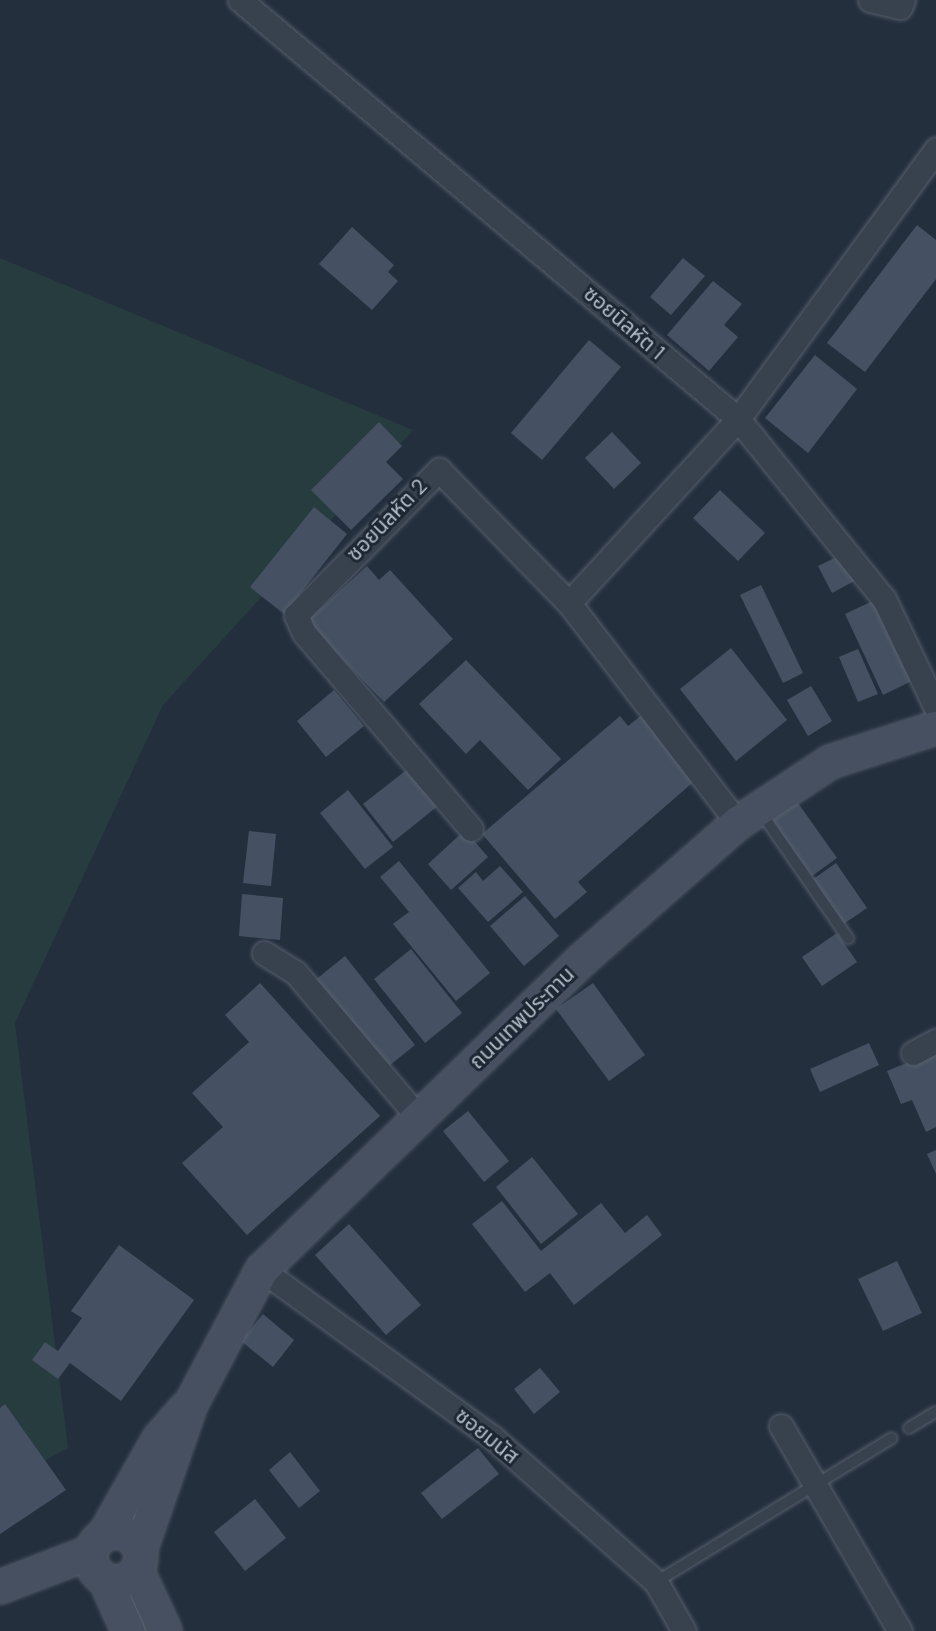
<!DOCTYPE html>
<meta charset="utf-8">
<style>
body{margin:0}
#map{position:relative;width:936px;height:1631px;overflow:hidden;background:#242f3e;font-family:"DM Sans","Noto Sans Thai",sans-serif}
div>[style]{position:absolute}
.green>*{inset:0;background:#263c3f}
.building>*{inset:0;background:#455162}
.roads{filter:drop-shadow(0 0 2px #565f6c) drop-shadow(0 0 2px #565f6c)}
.lane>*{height:10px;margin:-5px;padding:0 5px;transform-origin:5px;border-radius:5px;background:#38414e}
.street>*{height:23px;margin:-11.5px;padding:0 11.5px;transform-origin:11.5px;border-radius:11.5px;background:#38414e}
.secondary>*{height:32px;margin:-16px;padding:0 16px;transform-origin:16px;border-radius:16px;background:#465061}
.secondary>.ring{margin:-16px;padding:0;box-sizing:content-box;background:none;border:32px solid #465061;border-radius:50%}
span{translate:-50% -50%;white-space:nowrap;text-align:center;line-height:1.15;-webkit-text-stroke:6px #1d2633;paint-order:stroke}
.street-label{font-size:21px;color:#b4bcc9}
</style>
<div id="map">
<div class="green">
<div style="clip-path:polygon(0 258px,413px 430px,163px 705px,15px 1023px,68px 1448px,0 1485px)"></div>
</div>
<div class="building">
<div style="clip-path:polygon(917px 225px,936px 240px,936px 279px,865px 372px,827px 343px)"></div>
<div style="clip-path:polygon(352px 227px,394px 265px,388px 272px,398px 281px,372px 310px,319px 264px)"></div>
<div style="clip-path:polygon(683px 258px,705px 276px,671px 315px,650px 297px)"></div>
<div style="clip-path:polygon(713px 281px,742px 304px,724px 325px,738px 337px,709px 371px,667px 335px)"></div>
<div style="clip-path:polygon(589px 340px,621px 367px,542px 460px,511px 433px)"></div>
<div style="clip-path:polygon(815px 355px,857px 389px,808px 453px,765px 418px)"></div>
<div style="clip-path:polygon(379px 422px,402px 446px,386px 462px,403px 479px,351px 530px,311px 490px)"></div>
<div style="clip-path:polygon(612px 432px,641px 463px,614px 489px,585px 458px)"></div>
<div style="clip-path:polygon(720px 490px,765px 533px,738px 561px,693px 518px)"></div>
<div style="clip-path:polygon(314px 507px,347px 534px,284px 614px,250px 587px)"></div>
<div style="clip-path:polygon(845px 553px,858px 579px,832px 593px,818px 566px)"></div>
<div style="clip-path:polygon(367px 566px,379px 580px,390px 570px,453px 639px,384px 702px,306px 622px)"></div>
<div style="clip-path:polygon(761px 585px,803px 673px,783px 683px,740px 595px)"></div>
<div style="clip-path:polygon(879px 598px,916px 679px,883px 695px,845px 614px)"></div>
<div style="clip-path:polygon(731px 648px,787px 720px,736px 761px,680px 689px)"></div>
<div style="clip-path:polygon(858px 649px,878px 694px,858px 702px,839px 657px)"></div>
<div style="clip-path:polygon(466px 660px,561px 759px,528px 790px,480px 740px,466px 754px,419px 704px)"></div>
<div style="clip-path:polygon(811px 686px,832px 721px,808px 736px,787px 700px)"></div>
<div style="clip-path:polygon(334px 690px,364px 726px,326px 757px,297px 721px)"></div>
<div style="clip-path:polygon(643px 714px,698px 778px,578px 882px,587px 892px,555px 919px,482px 834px,620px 716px,628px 726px)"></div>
<div style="clip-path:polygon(409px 768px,439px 805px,393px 842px,363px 804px)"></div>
<div style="clip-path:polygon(348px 790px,393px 847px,365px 869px,320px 813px)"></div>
<div style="clip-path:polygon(793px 796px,837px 858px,812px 876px,767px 814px)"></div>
<div style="clip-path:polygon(465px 830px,488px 857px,451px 890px,428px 864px)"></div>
<div style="clip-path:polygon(249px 831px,276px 834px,271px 886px,243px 883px)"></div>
<div style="clip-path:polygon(399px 861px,490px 973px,456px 1001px,393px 924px,409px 912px,380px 877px)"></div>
<div style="clip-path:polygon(836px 863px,867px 908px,842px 925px,812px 880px)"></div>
<div style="clip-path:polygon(500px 866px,523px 892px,488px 922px,458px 888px,476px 872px,483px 881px)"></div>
<div style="clip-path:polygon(242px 894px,283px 898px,280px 940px,239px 936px)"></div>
<div style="clip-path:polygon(525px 896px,559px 936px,524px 966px,490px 926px)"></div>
<div style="clip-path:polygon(837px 933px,857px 962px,822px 986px,802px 957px)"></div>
<div style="clip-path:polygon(411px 949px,462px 1013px,425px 1043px,374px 979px)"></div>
<div style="clip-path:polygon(345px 956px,415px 1045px,384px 1070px,314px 981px)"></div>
<div style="clip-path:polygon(260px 983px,380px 1116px,247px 1235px,182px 1163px,223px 1127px,192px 1093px,249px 1042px,225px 1015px)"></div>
<div style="clip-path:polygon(593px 983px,645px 1055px,609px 1081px,556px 1009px)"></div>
<div style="clip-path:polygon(869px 1043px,879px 1065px,820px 1092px,810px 1069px)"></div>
<div style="clip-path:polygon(936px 1051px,936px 1127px,926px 1132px,912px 1100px,901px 1104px,887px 1071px)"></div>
<div style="clip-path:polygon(468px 1111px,509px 1161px,484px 1182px,443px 1131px)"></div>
<div style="clip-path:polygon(936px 1150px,936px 1174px,927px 1154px)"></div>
<div style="clip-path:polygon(532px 1157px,578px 1214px,541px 1244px,496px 1187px)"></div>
<div style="clip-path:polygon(502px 1201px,541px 1251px,601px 1203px,625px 1233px,647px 1215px,662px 1235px,574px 1305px,550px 1273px,525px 1292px,472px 1224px)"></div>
<div style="clip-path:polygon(349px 1224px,421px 1305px,386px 1335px,315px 1255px)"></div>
<div style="clip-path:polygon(119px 1245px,194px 1300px,121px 1401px,70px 1363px,58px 1379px,32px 1360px,45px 1342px,58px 1351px,82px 1318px,71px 1311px)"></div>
<div style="clip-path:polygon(897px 1261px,922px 1313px,883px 1331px,858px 1279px)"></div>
<div style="clip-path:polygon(263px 1314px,294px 1340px,273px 1367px,241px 1341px)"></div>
<div style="clip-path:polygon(540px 1368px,560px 1392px,534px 1414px,514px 1389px)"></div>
<div style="clip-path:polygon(5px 1404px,66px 1490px,0 1534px,0 1408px)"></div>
<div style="clip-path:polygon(478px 1448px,499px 1474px,442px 1519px,421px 1493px)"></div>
<div style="clip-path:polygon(290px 1452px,320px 1491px,299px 1508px,269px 1470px)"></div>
<div style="clip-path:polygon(255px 1499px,286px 1538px,245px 1571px,214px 1532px)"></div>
</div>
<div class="roads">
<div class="lane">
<div style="left:760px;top:811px;width:155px;rotate:55.3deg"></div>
<div style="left:909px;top:1428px;width:31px;rotate:-31deg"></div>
<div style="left:656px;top:1582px;width:276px;rotate:-31.4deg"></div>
</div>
<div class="street">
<div style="left:240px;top:0;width:651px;rotate:40.08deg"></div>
<div style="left:738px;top:419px;width:232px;rotate:51deg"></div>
<div style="left:884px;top:599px;width:121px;rotate:64.5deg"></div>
<div style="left:870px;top:0;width:31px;rotate:13deg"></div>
<div style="left:900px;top:7px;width:8px;rotate:-67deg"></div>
<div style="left:569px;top:603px;width:250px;rotate:-47.4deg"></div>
<div style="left:738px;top:419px;width:335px;rotate:-53.7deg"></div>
<div style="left:471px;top:829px;width:257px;rotate:-130.4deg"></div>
<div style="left:304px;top:633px;width:20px;rotate:-114deg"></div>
<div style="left:296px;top:615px;width:204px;rotate:-45.4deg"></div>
<div style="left:439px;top:470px;width:186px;rotate:45.7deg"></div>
<div style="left:569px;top:603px;width:277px;rotate:52.5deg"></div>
<div style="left:264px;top:953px;width:36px;rotate:32deg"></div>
<div style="left:295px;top:972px;width:192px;rotate:49.7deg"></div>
<div style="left:913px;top:1053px;width:26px;rotate:-28deg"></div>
<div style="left:262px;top:1270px;width:284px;rotate:36deg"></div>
<div style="left:492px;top:1437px;width:219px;rotate:41.5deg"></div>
<div style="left:656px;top:1582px;width:56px;rotate:60.3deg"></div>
<div style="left:781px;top:1426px;width:237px;rotate:59.9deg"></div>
</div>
<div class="secondary">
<div class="ring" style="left:91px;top:1532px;width:18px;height:18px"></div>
<div style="left:105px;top:1534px;width:109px;rotate:-60.4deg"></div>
<div style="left:159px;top:1439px;width:40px;rotate:-49deg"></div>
<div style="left:140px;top:1551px;width:156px;rotate:-70.9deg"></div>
<div style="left:191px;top:1404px;width:152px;rotate:-62.1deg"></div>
<div style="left:262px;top:1270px;width:447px;rotate:-44.1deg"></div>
<div style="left:583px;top:959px;width:206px;rotate:-41.3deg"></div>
<div style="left:738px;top:823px;width:110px;rotate:-33.5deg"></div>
<div style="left:830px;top:762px;width:111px;rotate:-17.8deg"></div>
<div style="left:137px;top:1570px;width:67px;rotate:65.3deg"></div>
<div style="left:105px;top:1579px;width:57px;rotate:66.1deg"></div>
<div style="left:0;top:1587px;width:97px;rotate:-21deg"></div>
</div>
</div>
<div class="street-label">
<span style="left:624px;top:323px;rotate:41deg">ซอยนิลหัต 1</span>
<span style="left:387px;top:520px;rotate:-46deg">ซอยนิลหัต 2</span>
<span style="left:522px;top:1018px;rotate:-44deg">ถนนเทพประทาน</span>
<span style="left:487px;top:1436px;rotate:39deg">ซอยมนัส</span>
</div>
</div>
